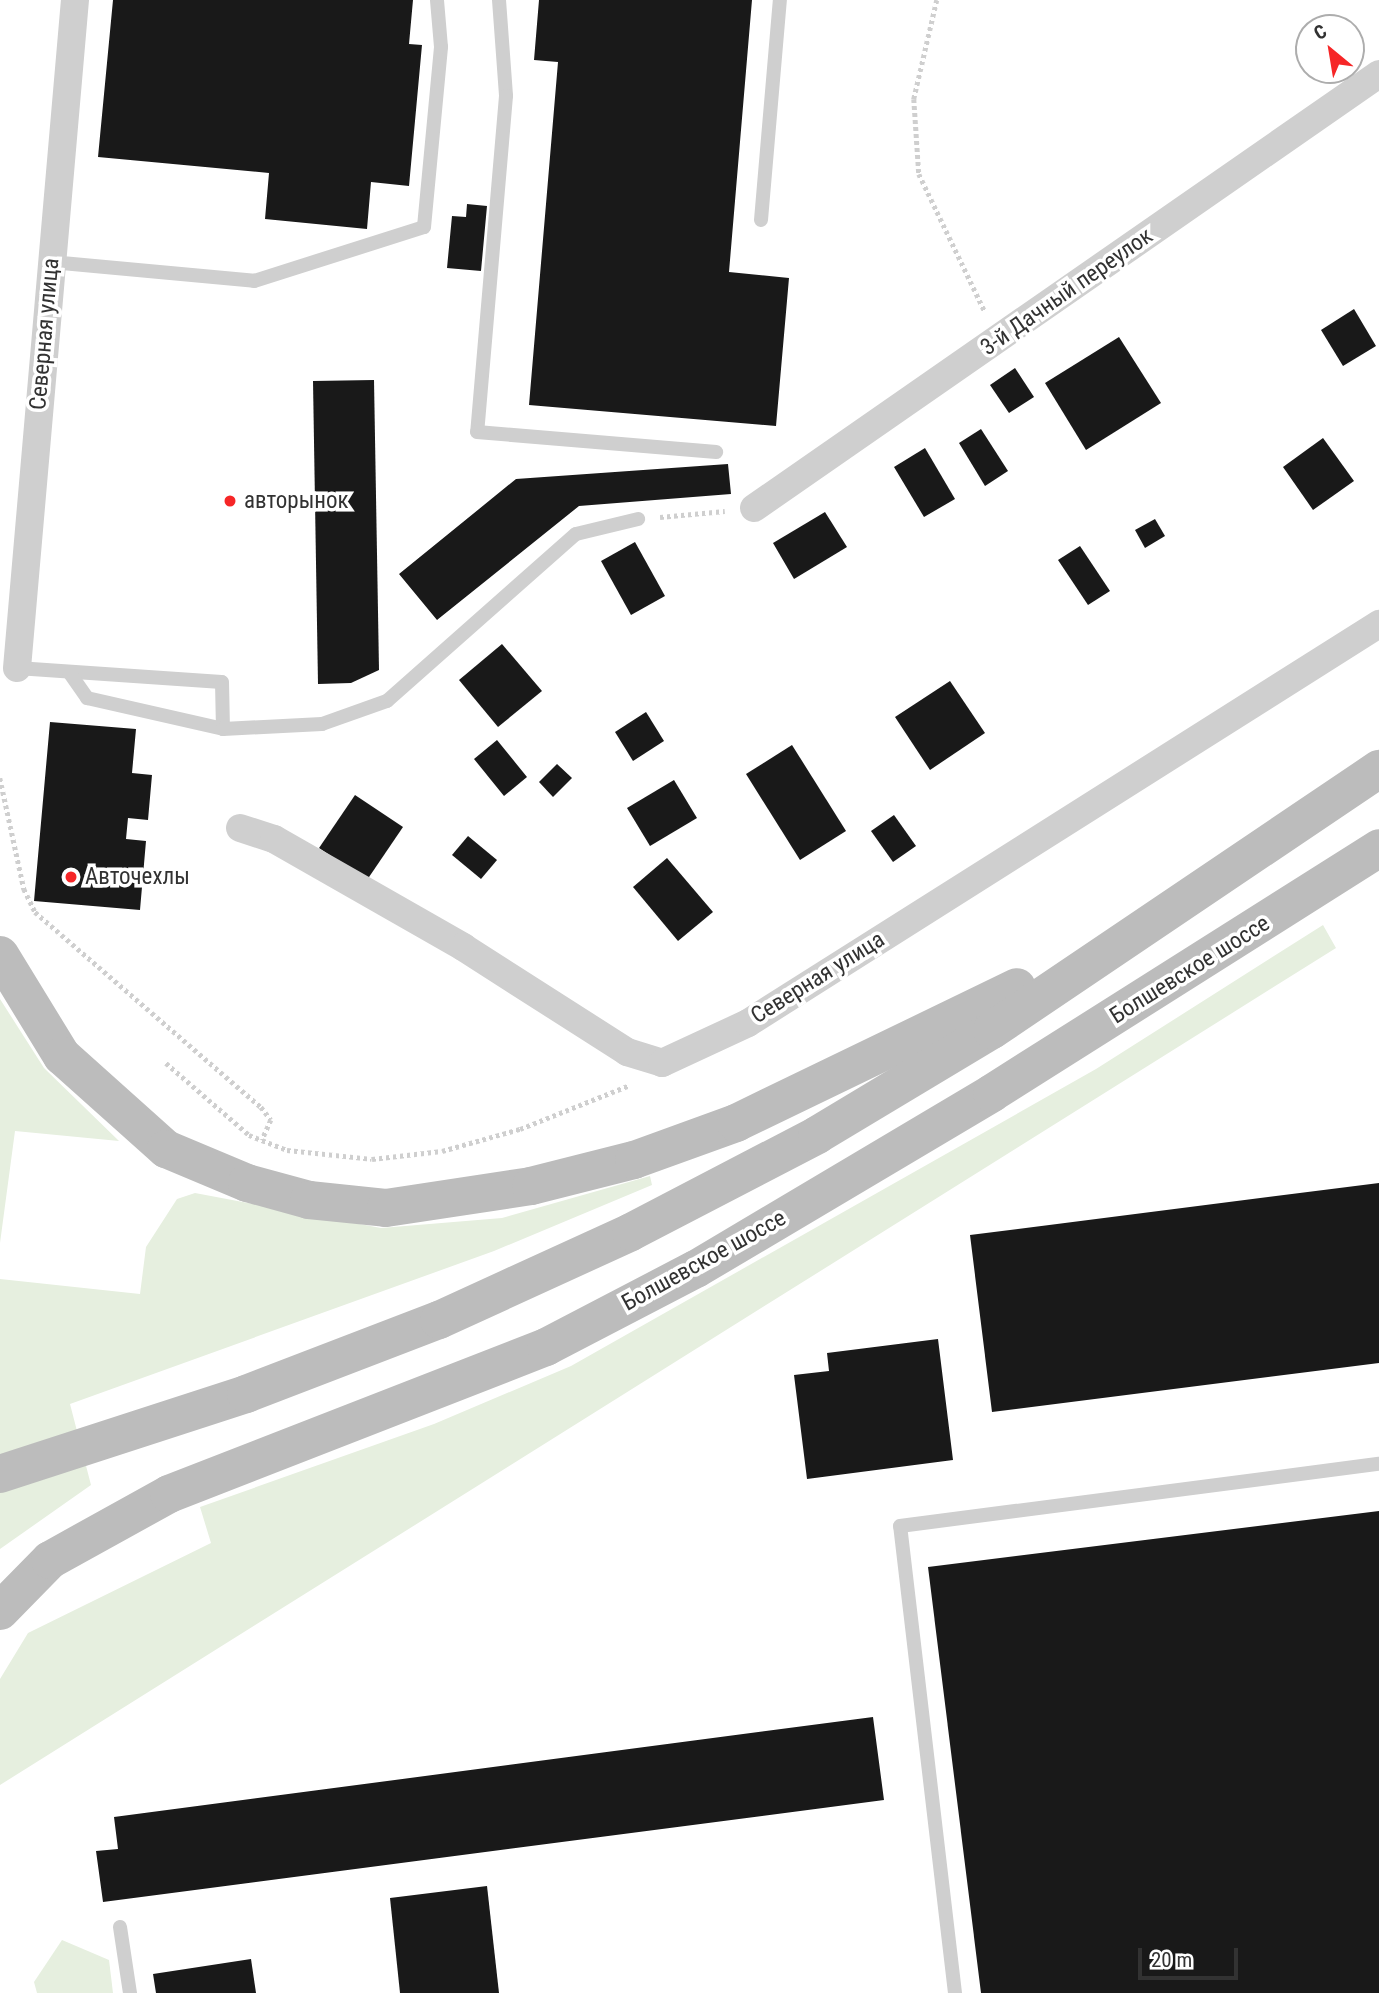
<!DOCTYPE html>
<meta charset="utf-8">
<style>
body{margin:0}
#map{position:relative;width:1379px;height:1993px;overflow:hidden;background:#fff;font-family:"Roboto Condensed",sans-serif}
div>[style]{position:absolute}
.green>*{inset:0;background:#e6efdf}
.building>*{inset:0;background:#191919}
.path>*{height:4.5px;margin-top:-2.25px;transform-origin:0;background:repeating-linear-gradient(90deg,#cfcfcf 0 3.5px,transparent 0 7px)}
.service>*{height:14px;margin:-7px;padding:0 7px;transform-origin:7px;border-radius:7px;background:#cfcfcf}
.minor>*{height:28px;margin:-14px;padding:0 14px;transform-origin:14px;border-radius:14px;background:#cfcfcf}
.secondary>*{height:38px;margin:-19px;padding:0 19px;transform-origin:19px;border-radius:19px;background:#bcbcbc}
.dots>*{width:19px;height:19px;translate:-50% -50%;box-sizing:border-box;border:4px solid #fff;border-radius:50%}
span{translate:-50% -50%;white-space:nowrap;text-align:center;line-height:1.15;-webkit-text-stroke:7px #fff;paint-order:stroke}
.street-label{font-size:23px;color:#323232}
.poi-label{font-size:23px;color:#323232}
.left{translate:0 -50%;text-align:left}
.north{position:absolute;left:1295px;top:14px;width:70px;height:70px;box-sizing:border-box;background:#fff;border:2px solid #adadad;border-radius:50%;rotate:330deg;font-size:19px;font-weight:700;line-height:28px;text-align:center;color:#323232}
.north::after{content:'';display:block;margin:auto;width:24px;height:32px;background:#f62627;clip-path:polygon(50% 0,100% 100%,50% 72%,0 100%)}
.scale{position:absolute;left:1138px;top:1948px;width:100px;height:32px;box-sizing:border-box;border:4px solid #323232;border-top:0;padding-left:9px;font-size:21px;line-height:24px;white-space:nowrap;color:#323232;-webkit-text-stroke:5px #fff;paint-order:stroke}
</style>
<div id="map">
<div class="green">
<div style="clip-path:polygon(1323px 925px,1336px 948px,0 1785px,0 1679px,28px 1633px,211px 1543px,200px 1507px,434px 1424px,571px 1366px,1096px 1069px)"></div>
<div style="clip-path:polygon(0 999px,44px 1068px,119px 1141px,15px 1131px,0 1243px)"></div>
<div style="clip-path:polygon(650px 1176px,652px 1185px,494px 1251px,70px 1404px,91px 1485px,0 1549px,0 1279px,140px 1294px,146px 1247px,177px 1199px,195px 1193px,381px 1228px,502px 1218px)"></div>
<div style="clip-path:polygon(62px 1940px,109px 1960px,113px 1993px,37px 1993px,34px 1982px)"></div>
</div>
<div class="building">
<div style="clip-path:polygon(113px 0,413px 0,409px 44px,422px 45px,409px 186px,371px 182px,367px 229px,265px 219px,269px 173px,98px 157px)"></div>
<div style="clip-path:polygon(539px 0,752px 0,729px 272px,789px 278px,776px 426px,529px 405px,558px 62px,534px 60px)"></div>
<div style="clip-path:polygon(467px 204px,487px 206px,481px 271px,447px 268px,452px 216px,466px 217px)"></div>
<div style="clip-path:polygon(1354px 309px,1376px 346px,1343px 366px,1321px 330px)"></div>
<div style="clip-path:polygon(1119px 337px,1161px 403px,1086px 450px,1045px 383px)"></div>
<div style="clip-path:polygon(1015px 368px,1034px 397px,1009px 413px,990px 385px)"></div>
<div style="clip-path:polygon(374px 380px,379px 670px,351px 683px,318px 684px,313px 381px)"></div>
<div style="clip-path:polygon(981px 429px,1008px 471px,985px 486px,959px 443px)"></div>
<div style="clip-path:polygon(1323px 438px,1354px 481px,1313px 510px,1283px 467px)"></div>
<div style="clip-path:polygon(925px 448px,955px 499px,924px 517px,894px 467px)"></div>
<div style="clip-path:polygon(728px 464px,731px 494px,579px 506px,437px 620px,399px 574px,516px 479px)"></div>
<div style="clip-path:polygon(825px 512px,847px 547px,794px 579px,773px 543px)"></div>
<div style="clip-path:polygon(1155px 519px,1165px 536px,1145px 548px,1135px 530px)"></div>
<div style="clip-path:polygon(635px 542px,665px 596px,631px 615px,601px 561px)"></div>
<div style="clip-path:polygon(1080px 546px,1110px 591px,1088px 605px,1058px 560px)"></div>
<div style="clip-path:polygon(502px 644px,542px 691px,498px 727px,459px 680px)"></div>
<div style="clip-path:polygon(950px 681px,985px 733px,930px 770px,895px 717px)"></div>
<div style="clip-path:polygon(646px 712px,664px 741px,633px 761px,615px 732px)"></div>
<div style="clip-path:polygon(50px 722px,136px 729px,132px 773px,152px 775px,148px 820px,128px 818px,126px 839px,146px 841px,140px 910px,34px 901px)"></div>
<div style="clip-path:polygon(497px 740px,527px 777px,504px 796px,474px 759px)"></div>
<div style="clip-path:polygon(792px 745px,846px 831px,800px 860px,746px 774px)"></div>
<div style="clip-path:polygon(557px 764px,572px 778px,553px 797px,539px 782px)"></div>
<div style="clip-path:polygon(674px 780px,697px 818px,650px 846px,627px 808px)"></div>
<div style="clip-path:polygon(355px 795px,403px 827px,367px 880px,319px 848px)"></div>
<div style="clip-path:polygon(894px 815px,916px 846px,893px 862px,871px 831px)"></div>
<div style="clip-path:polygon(468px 836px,497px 860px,481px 879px,452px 855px)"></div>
<div style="clip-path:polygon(667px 858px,713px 912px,678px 941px,633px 887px)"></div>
<div style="clip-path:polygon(1379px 1183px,1379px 1363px,992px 1412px,970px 1235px)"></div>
<div style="clip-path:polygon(938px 1339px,953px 1460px,807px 1479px,794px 1375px,829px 1371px,827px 1353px)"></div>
<div style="clip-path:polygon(1379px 1511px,1379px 1993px,981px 1993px,928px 1567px)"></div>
<div style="clip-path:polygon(873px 1717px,884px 1800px,103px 1902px,96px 1851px,118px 1849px,114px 1817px)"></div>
<div style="clip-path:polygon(487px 1886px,499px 1993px,400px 1993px,390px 1898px)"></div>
<div style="clip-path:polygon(251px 1959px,256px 1993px,156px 1993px,153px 1974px)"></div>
</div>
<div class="path">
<div style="left:937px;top:0;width:102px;rotate:103.1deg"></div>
<div style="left:914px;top:99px;width:75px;rotate:86.2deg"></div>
<div style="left:919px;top:174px;width:153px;rotate:64.4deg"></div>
<div style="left:660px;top:517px;width:65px;rotate:-5.3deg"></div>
<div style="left:0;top:778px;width:114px;rotate:77.8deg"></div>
<div style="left:24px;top:889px;width:25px;rotate:64deg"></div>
<div style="left:35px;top:912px;width:298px;rotate:40.8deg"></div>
<div style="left:261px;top:1107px;width:16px;rotate:52deg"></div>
<div style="left:271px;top:1120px;width:22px;rotate:114deg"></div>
<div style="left:166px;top:1063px;width:110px;rotate:40.9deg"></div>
<div style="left:249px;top:1135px;width:41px;rotate:21.5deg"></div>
<div style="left:287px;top:1150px;width:85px;rotate:6deg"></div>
<div style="left:372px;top:1159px;width:70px;rotate:-6.5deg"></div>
<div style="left:442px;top:1151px;width:81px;rotate:-15.8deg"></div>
<div style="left:520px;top:1129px;width:118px;rotate:-21.8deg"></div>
</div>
<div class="service">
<div style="left:499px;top:0;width:96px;rotate:85.8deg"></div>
<div style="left:506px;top:96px;width:337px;rotate:94.9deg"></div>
<div style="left:477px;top:432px;width:240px;rotate:4.8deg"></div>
<div style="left:761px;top:220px;width:221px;rotate:-85.1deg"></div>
<div style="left:51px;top:262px;width:204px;rotate:5.3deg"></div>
<div style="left:254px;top:281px;width:178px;rotate:-17.6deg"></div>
<div style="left:424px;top:227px;width:181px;rotate:-84.6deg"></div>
<div style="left:441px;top:47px;width:47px;rotate:-94.9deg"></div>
<div style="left:17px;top:668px;width:205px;rotate:3.9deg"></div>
<div style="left:222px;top:682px;width:47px;rotate:88.8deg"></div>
<div style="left:69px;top:672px;width:32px;rotate:55deg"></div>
<div style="left:87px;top:698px;width:139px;rotate:12.8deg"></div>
<div style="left:223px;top:729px;width:99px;rotate:-2.9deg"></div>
<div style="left:322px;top:724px;width:69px;rotate:-19.5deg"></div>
<div style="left:387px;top:701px;width:252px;rotate:-41.5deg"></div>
<div style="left:576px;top:534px;width:64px;rotate:-13.6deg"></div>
<div style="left:120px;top:1927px;width:67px;rotate:81.4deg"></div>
<div style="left:955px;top:1993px;width:470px;rotate:-96.7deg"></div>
<div style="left:900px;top:1526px;width:483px;rotate:-7.4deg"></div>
</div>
<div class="minor">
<div style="left:754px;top:508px;width:761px;rotate:-34.78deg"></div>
<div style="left:17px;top:668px;width:671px;rotate:-85.04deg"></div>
<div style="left:240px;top:828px;width:36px;rotate:18deg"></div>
<div style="left:274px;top:839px;width:218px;rotate:29.7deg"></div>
<div style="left:463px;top:947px;width:195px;rotate:32.6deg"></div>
<div style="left:627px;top:1052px;width:37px;rotate:17deg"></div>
<div style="left:662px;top:1063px;width:95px;rotate:-24.9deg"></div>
<div style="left:748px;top:1023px;width:747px;rotate:-32.31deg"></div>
</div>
<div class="secondary">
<div style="left:0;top:955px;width:119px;rotate:58.5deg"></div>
<div style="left:62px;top:1056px;width:140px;rotate:41.8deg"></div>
<div style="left:166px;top:1149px;width:88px;rotate:22.8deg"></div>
<div style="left:247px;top:1183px;width:64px;rotate:15.3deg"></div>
<div style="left:309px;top:1200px;width:77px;rotate:5.9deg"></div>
<div style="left:386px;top:1208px;width:147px;rotate:-8.6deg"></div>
<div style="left:531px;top:1186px;width:106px;rotate:-14.2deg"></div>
<div style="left:634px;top:1160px;width:109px;rotate:-19.9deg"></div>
<div style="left:736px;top:1123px;width:312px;rotate:-25.8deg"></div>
<div style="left:0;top:1474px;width:259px;rotate:-18deg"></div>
<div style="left:246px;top:1394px;width:207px;rotate:-21deg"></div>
<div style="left:439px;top:1320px;width:211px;rotate:-24.6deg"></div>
<div style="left:631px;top:1232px;width:210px;rotate:-27.5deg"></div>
<div style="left:817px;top:1135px;width:204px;rotate:-31deg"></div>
<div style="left:992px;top:1030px;width:467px;rotate:-34deg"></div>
<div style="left:0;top:1611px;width:71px;rotate:-45.6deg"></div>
<div style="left:50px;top:1560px;width:136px;rotate:-29deg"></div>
<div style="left:169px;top:1494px;width:405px;rotate:-21.3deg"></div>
<div style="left:546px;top:1347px;width:169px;rotate:-27.5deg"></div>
<div style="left:696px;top:1269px;width:344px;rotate:-30.7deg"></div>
<div style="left:992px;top:1093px;width:458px;rotate:-32.3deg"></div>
</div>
<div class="dots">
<div style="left:230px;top:501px;background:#f62627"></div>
<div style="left:71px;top:877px;background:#f62627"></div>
</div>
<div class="street-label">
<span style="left:1067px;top:292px;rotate:-35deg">3-й Дачный переулок</span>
<span style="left:45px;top:334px;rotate:-85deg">Северная улица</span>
<span style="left:1190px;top:970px;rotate:-32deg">Болшевское шоссе</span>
<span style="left:818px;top:978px;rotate:-32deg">Северная улица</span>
<span style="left:704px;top:1261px;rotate:-29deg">Болшевское шоссе</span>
</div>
<div class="poi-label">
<span class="left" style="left:244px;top:501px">авторынок</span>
<span class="left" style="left:85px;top:877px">Авточехлы</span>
</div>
<div class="north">С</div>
<div class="scale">20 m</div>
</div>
